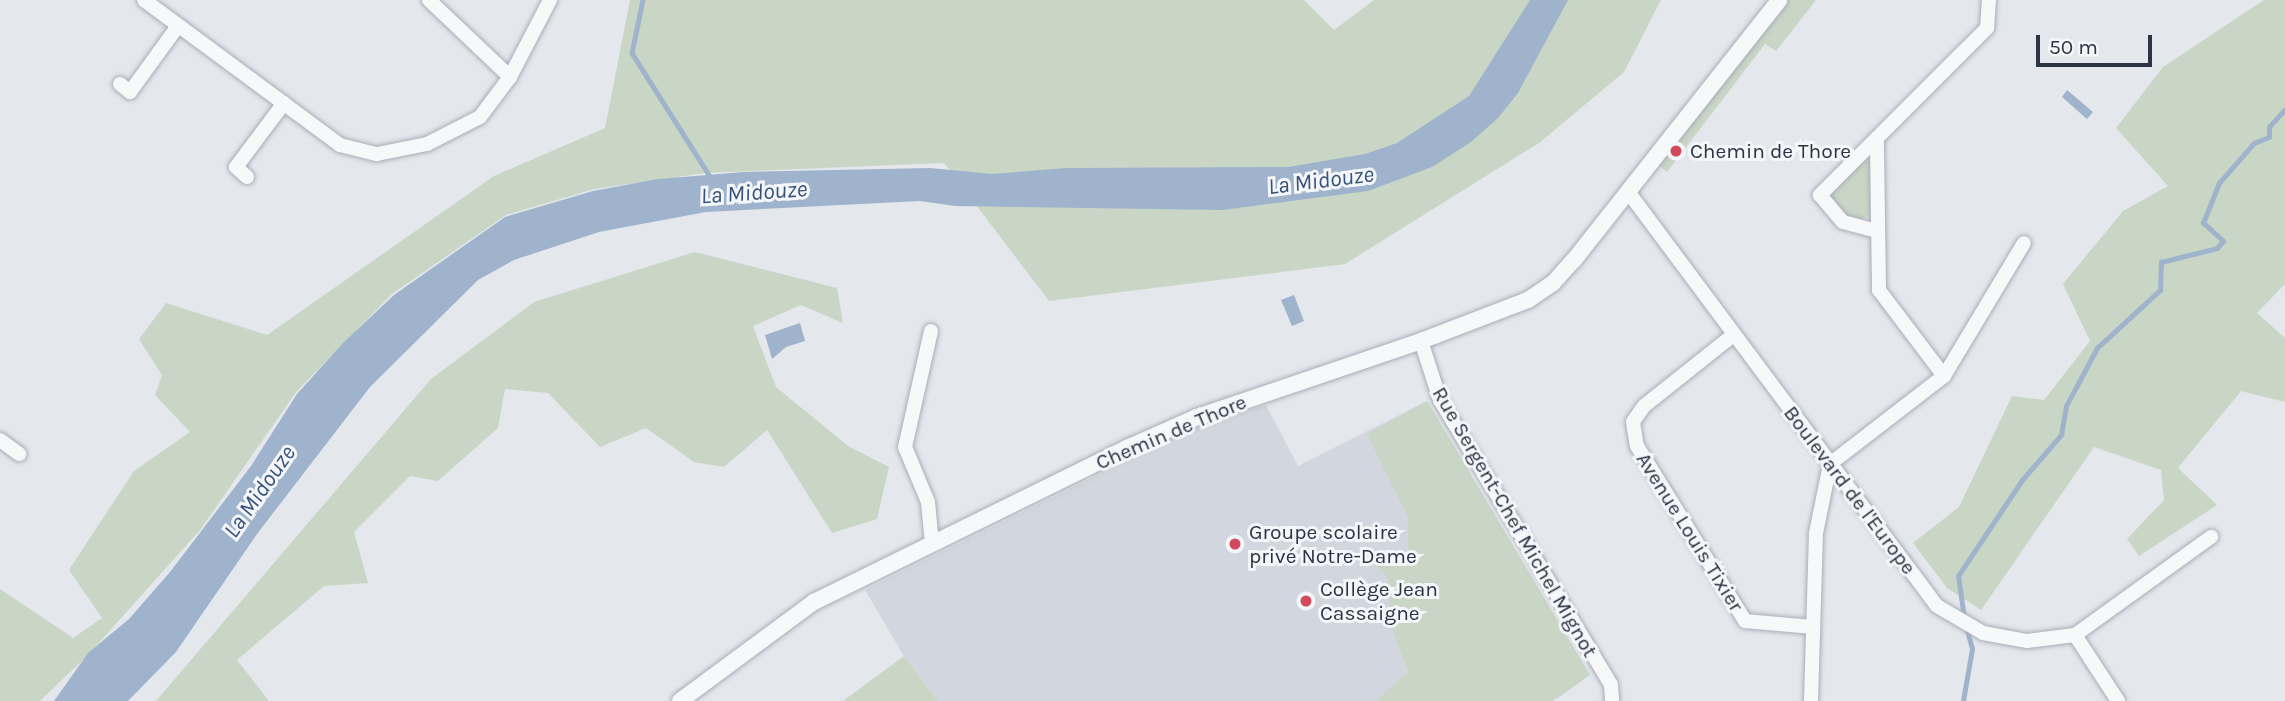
<!DOCTYPE html>
<meta charset="utf-8">
<style>
body{margin:0}
#map{position:relative;width:2285px;height:701px;overflow:hidden;background:#e4e7ec;font-family:Karla,sans-serif}
div>[style]{position:absolute}
.built>*{inset:0;background:#d2d6de}
.green>*{inset:0;background:#c9d6c5}
.water>*{inset:0;background:#9fb4cc}
.stream>*{height:4.5px;margin:-2.25px;padding:0 2.25px;transform-origin:2.25px;border-radius:2.25px;background:#9fb4cc}
.roads{filter:drop-shadow(0 0 2px #a9aeb7) drop-shadow(0 0 2px #a9aeb7)}
.minor>*{height:14px;margin:-7px;padding:0 7px;transform-origin:7px;border-radius:7px;background:#f7f8fa}
.tertiary>*{height:16px;margin:-8px;padding:0 8px;transform-origin:8px;border-radius:8px;background:#f7f8fa}
.dots>*{width:19px;height:19px;translate:-50% -50%;box-sizing:border-box;border:4px solid #f4f6f9;border-radius:50%}
span{translate:-50% -50%;white-space:nowrap;text-align:center;line-height:1.15;-webkit-text-stroke:6px #f4f6f9;paint-order:stroke}
.poi-label{font-size:21px;color:#2b3445}
.left{translate:0 -50%;text-align:left}
.street-label{font-size:21px;color:#2b3445}
.water-label{font-size:23px;color:#34527a;font-style:italic}
.scale{position:absolute;left:2036px;top:35px;width:116px;height:32px;box-sizing:border-box;border:4px solid #2b3445;border-top:0;padding-left:9px;font-size:21px;line-height:24px;white-space:nowrap;color:#2b3445;-webkit-text-stroke:5px #f4f6f9;paint-order:stroke}
</style>
<div id="map">
<div class="built">
<div style="clip-path:polygon(1427px 401px,1590px 675px,1553px 701px,938px 701px,904px 656px,865px 590px,1185px 432px,1266px 405px,1298px 466px)"></div>
</div>
<div class="green">
<div style="clip-path:polygon(630px 0,1304px 0,1334px 30px,1374px 0,1661px 0,1624px 72px,1539px 143px,1345px 264px,1049px 301px,944px 163px,705px 173px,594px 189px,506px 215px,392px 294px,297px 391px,200px 530px,88px 655px,40px 701px,0 701px,0 589px,73px 638px,102px 618px,69px 570px,134px 471px,190px 432px,155px 395px,162px 375px,139px 339px,166px 303px,267px 335px,494px 176px,605px 128px)"></div>
<div style="clip-path:polygon(1787px 0,1816px 0,1776px 51px,1765px 44px,1667px 172px,1658px 165px)"></div>
<div style="clip-path:polygon(2264px 0,2285px 0,2285px 284px,2257px 313px,2285px 338px,2285px 402px,2241px 391px,2178px 468px,2217px 505px,2139px 556px,2127px 539px,2164px 500px,2161px 470px,2094px 447px,1981px 610px,1947px 588px,1913px 543px,1959px 507px,2012px 396px,2044px 400px,2090px 341px,2063px 284px,2123px 211px,2168px 186px,2116px 128px,2163px 67px)"></div>
<div style="clip-path:polygon(1862px 160px,1871px 162px,1871px 215px,1857px 221px,1842px 214px,1830px 197px)"></div>
<div style="clip-path:polygon(695px 252px,837px 288px,843px 323px,801px 305px,753px 326px,776px 387px,848px 446px,889px 467px,877px 519px,832px 533px,767px 430px,724px 467px,694px 462px,646px 428px,600px 447px,548px 393px,505px 389px,498px 428px,438px 481px,410px 476px,354px 532px,368px 583px,324px 586px,237px 660px,269px 701px,156px 701px,431px 379px,534px 302px)"></div>
<div style="clip-path:polygon(1427px 401px,1590px 675px,1553px 701px,1376px 701px,1408px 672px,1391px 625px,1388px 579px,1369px 557px,1408px 558px,1408px 517px,1367px 434px)"></div>
<div style="clip-path:polygon(904px 656px,938px 701px,843px 701px)"></div>
</div>
<div class="water">
<div style="clip-path:polygon(1530px 0,1568px 0,1518px 93px,1498px 118px,1471px 142px,1432px 167px,1368px 191px,1223px 210px,955px 206px,920px 201px,706px 212px,599px 232px,514px 260px,478px 280px,370px 387px,257px 534px,176px 652px,128px 701px,54px 701px,88px 653px,129px 619px,170px 572px,251px 466px,297px 394px,343px 343px,394px 295px,505px 217px,593px 191px,658px 179px,744px 172px,930px 168px,992px 174px,1066px 168px,1288px 167px,1365px 154px,1397px 143px,1469px 96px)"></div>
<div style="clip-path:polygon(2067px 90px,2093px 112px,2087px 119px,2062px 97px)"></div>
<div style="clip-path:polygon(1294px 295px,1304px 321px,1292px 326px,1281px 300px)"></div>
<div style="clip-path:polygon(800px 323px,805px 341px,786px 347px,772px 359px,765px 335px)"></div>
</div>
<div class="stream">
<div style="left:643px;top:0;width:54px;rotate:101.7deg"></div>
<div style="left:632px;top:53px;width:148px;rotate:57.7deg"></div>
<div style="left:1964px;top:618px;width:42px;rotate:-98.1deg"></div>
<div style="left:1958px;top:576px;width:115px;rotate:-56.3deg"></div>
<div style="left:2022px;top:480px;width:60px;rotate:-49.1deg"></div>
<div style="left:2061px;top:435px;width:29px;rotate:-80deg"></div>
<div style="left:2066px;top:406px;width:66px;rotate:-61.9deg"></div>
<div style="left:2097px;top:348px;width:86px;rotate:-42.6deg"></div>
<div style="left:2160px;top:290px;width:28px;rotate:-88deg"></div>
<div style="left:2161px;top:262px;width:58px;rotate:-14deg"></div>
<div style="left:2217px;top:248px;width:9px;rotate:-49deg"></div>
<div style="left:2223px;top:241px;width:27px;rotate:-138deg"></div>
<div style="left:2203px;top:223px;width:43px;rotate:-68.2deg"></div>
<div style="left:2219px;top:183px;width:53px;rotate:-48.8deg"></div>
<div style="left:2254px;top:143px;width:16px;rotate:-22deg"></div>
<div style="left:2269px;top:137px;width:10px;rotate:-90deg"></div>
<div style="left:2269px;top:127px;width:24px;rotate:-48deg"></div>
<div style="left:1963px;top:701px;width:53px;rotate:-80.2deg"></div>
<div style="left:1972px;top:649px;width:24px;rotate:-105deg"></div>
</div>
<div class="roads">
<div class="minor">
<div style="left:144px;top:0;width:244px;rotate:36.5deg"></div>
<div style="left:340px;top:145px;width:38px;rotate:14deg"></div>
<div style="left:377px;top:154px;width:51px;rotate:-11.3deg"></div>
<div style="left:427px;top:144px;width:59px;rotate:-27deg"></div>
<div style="left:480px;top:117px;width:50px;rotate:-53.1deg"></div>
<div style="left:510px;top:77px;width:87px;rotate:-62.5deg"></div>
<div style="left:429px;top:0;width:112px;rotate:43.5deg"></div>
<div style="left:120px;top:84px;width:13px;rotate:39deg"></div>
<div style="left:130px;top:92px;width:82px;rotate:-54deg"></div>
<div style="left:1877px;top:138px;width:81px;rotate:135deg"></div>
<div style="left:1820px;top:195px;width:35px;rotate:50deg"></div>
<div style="left:1843px;top:222px;width:35px;rotate:15deg"></div>
<div style="left:247px;top:177px;width:15px;rotate:-138deg"></div>
<div style="left:236px;top:167px;width:80px;rotate:-53.1deg"></div>
<div style="left:1629px;top:193px;width:515px;rotate:53.29deg"></div>
<div style="left:1937px;top:606px;width:53px;rotate:30.4deg"></div>
<div style="left:1983px;top:633px;width:45px;rotate:10.3deg"></div>
<div style="left:2027px;top:641px;width:48px;rotate:-7.1deg"></div>
<div style="left:2075px;top:635px;width:79px;rotate:56.9deg"></div>
<div style="left:931px;top:331px;width:119px;rotate:102.6deg"></div>
<div style="left:905px;top:447px;width:60px;rotate:67.3deg"></div>
<div style="left:928px;top:502px;width:42px;rotate:84.6deg"></div>
<div style="left:1732px;top:336px;width:112px;rotate:141.5deg"></div>
<div style="left:1644px;top:406px;width:19px;rotate:125deg"></div>
<div style="left:1633px;top:422px;width:24px;rotate:81deg"></div>
<div style="left:1637px;top:446px;width:206px;rotate:58.3deg"></div>
<div style="left:1745px;top:621px;width:68px;rotate:5deg"></div>
<div style="left:1421px;top:341px;width:62px;rotate:72.1deg"></div>
<div style="left:1440px;top:400px;width:332px;rotate:59deg"></div>
<div style="left:1611px;top:685px;width:16px;rotate:86deg"></div>
<div style="left:1944px;top:376px;width:108px;rotate:-127.1deg"></div>
<div style="left:1879px;top:290px;width:152px;rotate:-90.8deg"></div>
<div style="left:1877px;top:138px;width:156px;rotate:-45deg"></div>
<div style="left:1987px;top:28px;width:28px;rotate:-86deg"></div>
<div style="left:0;top:440px;width:24px;rotate:36deg"></div>
<div style="left:2075px;top:635px;width:168px;rotate:-35.8deg"></div>
<div style="left:1811px;top:701px;width:168px;rotate:-88.3deg"></div>
<div style="left:1816px;top:533px;width:70px;rotate:-78.5deg"></div>
<div style="left:1830px;top:464px;width:144px;rotate:-37.7deg"></div>
<div style="left:1944px;top:376px;width:155px;rotate:-59deg"></div>
</div>
<div class="tertiary">
<div style="left:680px;top:701px;width:167px;rotate:-36.5deg"></div>
<div style="left:814px;top:602px;width:351px;rotate:-26.2deg"></div>
<div style="left:1129px;top:447px;width:74px;rotate:-23.8deg"></div>
<div style="left:1197px;top:417px;width:237px;rotate:-18.7deg"></div>
<div style="left:1421px;top:341px;width:115px;rotate:-21deg"></div>
<div style="left:1528px;top:300px;width:30px;rotate:-34deg"></div>
<div style="left:1553px;top:283px;width:31px;rotate:-48deg"></div>
<div style="left:1574px;top:260px;width:331px;rotate:-51.7deg"></div>
</div>
</div>
<div class="dots">
<div style="left:1676px;top:151px;background:#d1495b"></div>
<div style="left:1235px;top:544px;background:#d1495b"></div>
<div style="left:1306px;top:601px;background:#d1495b"></div>
</div>
<div class="poi-label">
<span class="left" style="left:1690px;top:151px">Chemin de Thore</span>
<span class="left" style="left:1249px;top:544px">Groupe scolaire<br>privé Notre-Dame</span>
<span class="left" style="left:1320px;top:601px">Collège Jean<br>Cassaigne</span>
</div>
<div class="street-label">
<span style="left:1171px;top:432px;rotate:-23deg">Chemin de Thore</span>
<span style="left:1850px;top:490px;rotate:53deg">Boulevard de l'Europe</span>
<span style="left:1515px;top:522px;rotate:60deg">Rue Sergent-Chef Michel Mignot</span>
<span style="left:1690px;top:532px;rotate:58deg">Avenue Louis Tixier</span>
</div>
<div class="water-label">
<span style="left:1321px;top:181px;rotate:-7deg">La Midouze</span>
<span style="left:754px;top:193px;rotate:-4deg">La Midouze</span>
<span style="left:260px;top:492px;rotate:-55deg">La Midouze</span>
</div>
<div class="scale">50 m</div>
</div>
